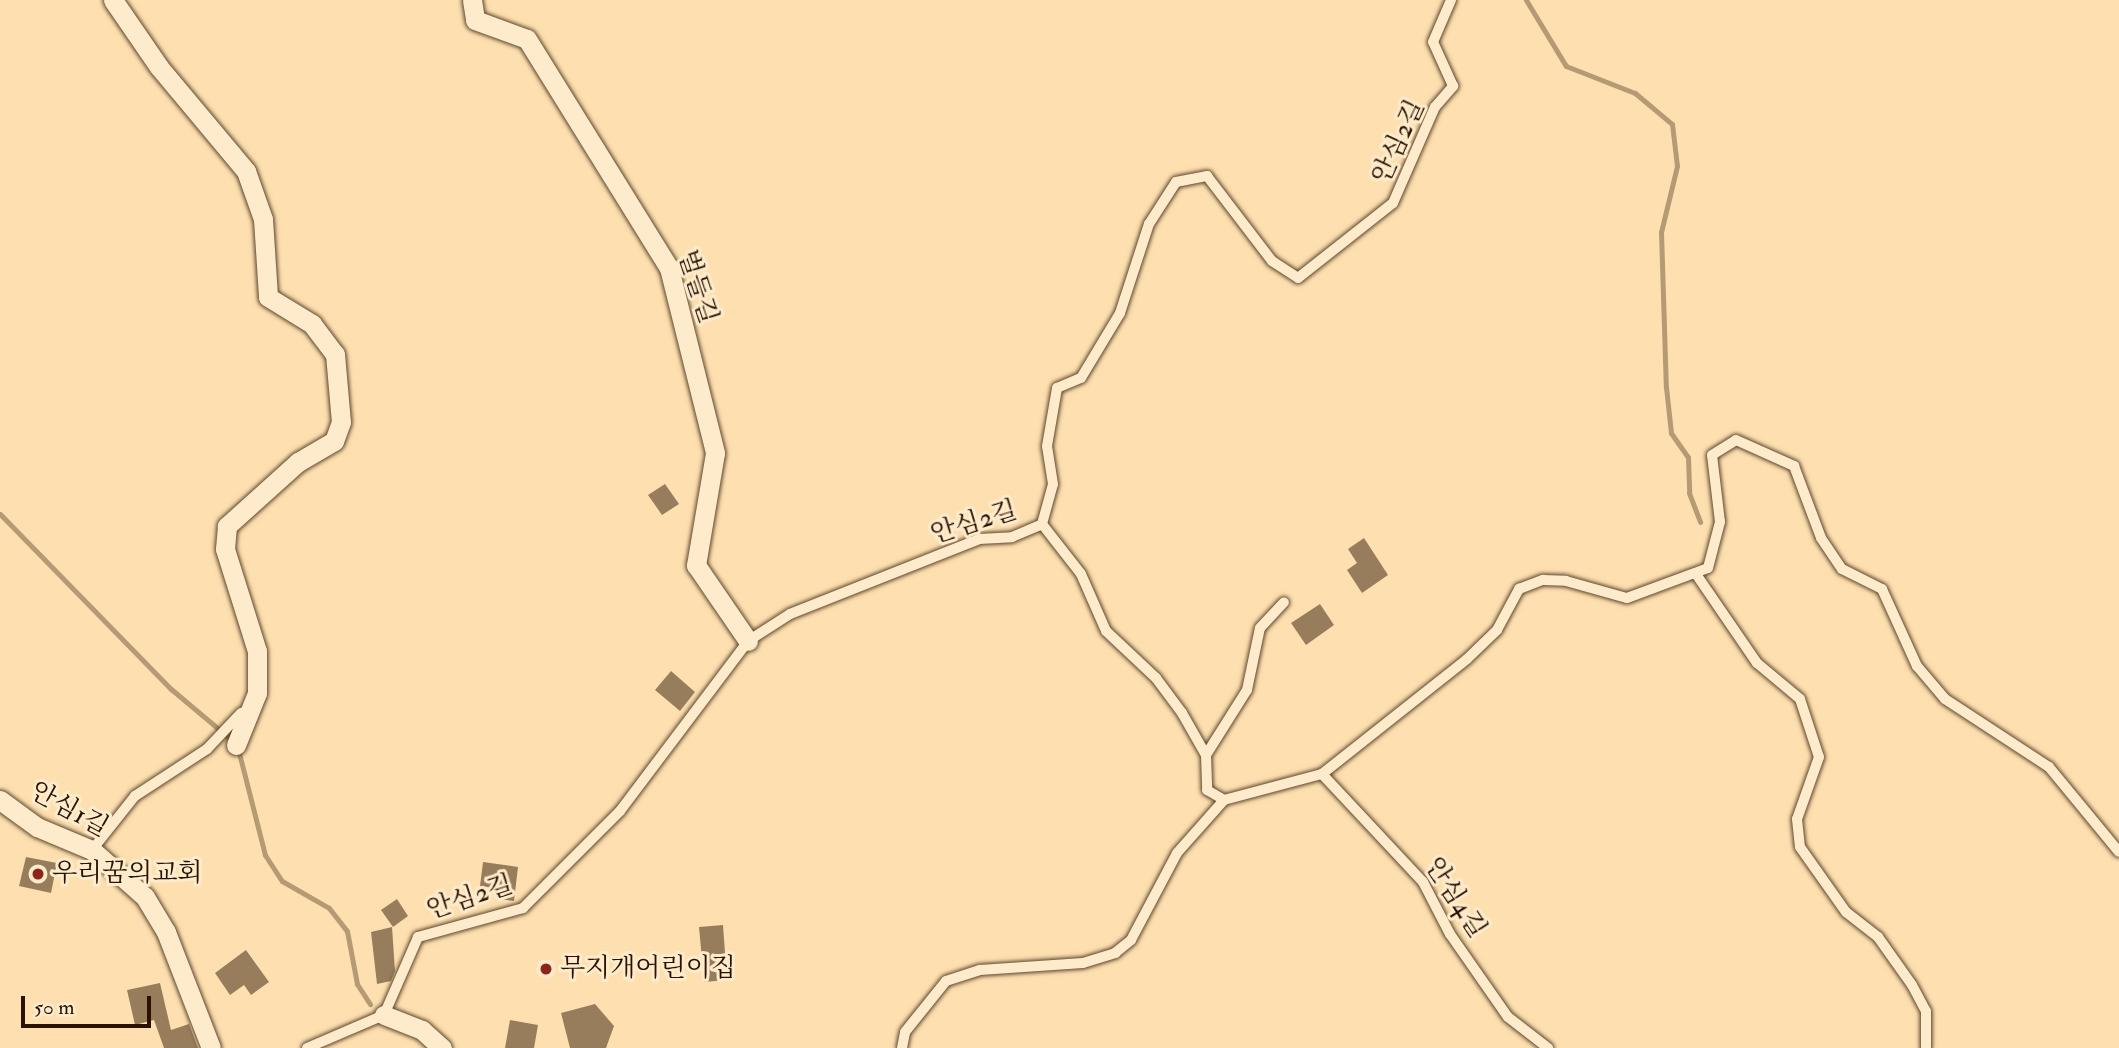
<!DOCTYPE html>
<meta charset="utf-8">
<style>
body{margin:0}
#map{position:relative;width:2119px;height:1048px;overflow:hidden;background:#fee0b0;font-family:"IM FELL Double Pica","Noto Serif KR",serif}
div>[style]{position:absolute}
.stream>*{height:5px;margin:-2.5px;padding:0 2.5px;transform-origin:2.5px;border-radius:2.5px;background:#b69a74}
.building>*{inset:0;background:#987d5c}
.roads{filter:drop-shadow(0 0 2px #5e462c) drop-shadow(0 0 2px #5e462c)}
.lane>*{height:10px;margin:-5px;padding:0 5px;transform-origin:5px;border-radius:5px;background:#feebcc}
.street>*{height:19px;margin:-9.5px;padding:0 9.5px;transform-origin:9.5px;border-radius:9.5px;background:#feebcc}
.dots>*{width:19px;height:19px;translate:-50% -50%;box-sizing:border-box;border:4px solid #feebcc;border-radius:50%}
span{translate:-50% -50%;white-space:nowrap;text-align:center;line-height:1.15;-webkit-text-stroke:6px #feebcc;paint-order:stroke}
.street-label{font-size:26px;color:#291200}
.poi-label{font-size:26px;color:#291200}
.left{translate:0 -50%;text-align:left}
.scale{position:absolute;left:21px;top:996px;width:130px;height:32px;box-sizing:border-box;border:4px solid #291200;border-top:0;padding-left:9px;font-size:21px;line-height:24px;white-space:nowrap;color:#291200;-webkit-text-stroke:5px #feebcc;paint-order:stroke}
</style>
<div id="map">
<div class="stream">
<div style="left:1526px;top:0;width:77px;rotate:58.8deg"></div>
<div style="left:1566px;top:66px;width:74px;rotate:21.4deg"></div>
<div style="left:1635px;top:93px;width:48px;rotate:40deg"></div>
<div style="left:1672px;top:124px;width:42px;rotate:83.2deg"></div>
<div style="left:1677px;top:166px;width:68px;rotate:103.6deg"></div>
<div style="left:1661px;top:232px;width:155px;rotate:88.2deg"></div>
<div style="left:1666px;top:387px;width:46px;rotate:83.8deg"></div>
<div style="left:1671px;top:433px;width:29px;rotate:55deg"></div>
<div style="left:1688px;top:457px;width:36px;rotate:88deg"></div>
<div style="left:1689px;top:493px;width:31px;rotate:69deg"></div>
<div style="left:0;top:514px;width:245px;rotate:45.7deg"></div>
<div style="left:171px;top:689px;width:81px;rotate:40deg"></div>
<div style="left:238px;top:749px;width:109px;rotate:75.7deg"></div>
<div style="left:265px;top:855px;width:31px;rotate:57deg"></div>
<div style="left:282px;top:881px;width:54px;rotate:29.9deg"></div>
<div style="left:329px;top:908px;width:29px;rotate:52deg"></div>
<div style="left:347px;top:931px;width:54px;rotate:79.3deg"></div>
<div style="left:357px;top:984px;width:24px;rotate:57deg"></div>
</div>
<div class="building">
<div style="clip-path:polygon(665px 484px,679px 504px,662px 515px,648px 495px)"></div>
<div style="clip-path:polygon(1364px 538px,1388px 575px,1362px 593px,1347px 570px,1357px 563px,1348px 549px)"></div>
<div style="clip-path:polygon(1320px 604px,1334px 625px,1306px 645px,1291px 623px)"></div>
<div style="clip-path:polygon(671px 671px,695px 692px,680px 711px,655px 690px)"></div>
<div style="clip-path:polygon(26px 857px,57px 863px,51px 893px,19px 886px)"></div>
<div style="clip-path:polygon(483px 862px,518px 867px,514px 901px,500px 899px,502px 889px,480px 886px)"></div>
<div style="clip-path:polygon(397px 899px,408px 916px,393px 927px,381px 910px)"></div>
<div style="clip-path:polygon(723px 925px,727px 980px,704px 982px,699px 927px)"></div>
<div style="clip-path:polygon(392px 927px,395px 971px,391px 981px,377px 984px,371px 932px)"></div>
<div style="clip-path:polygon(246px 950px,269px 982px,251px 995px,244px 985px,230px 995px,215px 973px)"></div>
<div style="clip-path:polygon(160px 983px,171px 1030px,189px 1024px,198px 1048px,164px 1048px,154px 1020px,135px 1025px,127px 990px)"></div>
<div style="clip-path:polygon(595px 1004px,614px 1026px,606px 1048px,570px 1048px,561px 1013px)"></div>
<div style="clip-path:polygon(510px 1020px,538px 1025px,534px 1048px,505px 1048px)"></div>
</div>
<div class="roads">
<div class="lane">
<div style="left:1042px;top:524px;width:63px;rotate:52deg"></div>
<div style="left:1081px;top:574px;width:62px;rotate:66.3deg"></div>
<div style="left:1106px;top:631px;width:69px;rotate:43.2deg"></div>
<div style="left:1156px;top:678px;width:44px;rotate:53.4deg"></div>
<div style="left:1182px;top:713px;width:48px;rotate:60.3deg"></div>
<div style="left:1206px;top:755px;width:35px;rotate:88deg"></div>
<div style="left:1207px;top:790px;width:20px;rotate:30deg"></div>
<div style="left:1696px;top:574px;width:108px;rotate:55.6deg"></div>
<div style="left:1757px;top:663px;width:56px;rotate:39.9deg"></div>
<div style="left:1800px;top:699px;width:61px;rotate:71.9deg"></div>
<div style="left:1819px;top:757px;width:66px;rotate:109.5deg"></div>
<div style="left:1797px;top:819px;width:28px;rotate:84deg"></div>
<div style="left:1800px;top:847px;width:80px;rotate:54.7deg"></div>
<div style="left:1846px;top:912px;width:41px;rotate:38deg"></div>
<div style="left:1878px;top:937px;width:59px;rotate:54.7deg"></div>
<div style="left:1912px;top:985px;width:30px;rotate:62deg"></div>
<div style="left:1926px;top:1011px;width:37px;rotate:90deg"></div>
<div style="left:1206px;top:755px;width:77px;rotate:-57.8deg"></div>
<div style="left:1247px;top:690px;width:63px;rotate:-78.2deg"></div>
<div style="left:1260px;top:628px;width:35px;rotate:-47deg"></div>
<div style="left:1322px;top:774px;width:148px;rotate:46.9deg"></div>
<div style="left:1423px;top:882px;width:59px;rotate:62.6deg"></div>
<div style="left:1450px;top:934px;width:101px;rotate:55.1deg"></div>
<div style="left:1508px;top:1017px;width:51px;rotate:37.8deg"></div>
<div style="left:92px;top:850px;width:69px;rotate:-51.5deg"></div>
<div style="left:135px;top:796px;width:86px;rotate:-33.1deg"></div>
<div style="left:207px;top:749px;width:50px;rotate:-46.6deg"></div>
<div style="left:307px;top:1048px;width:84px;rotate:-23.2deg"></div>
<div style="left:384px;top:1015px;width:85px;rotate:-66.4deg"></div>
<div style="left:418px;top:937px;width:109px;rotate:-15.4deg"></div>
<div style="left:523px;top:908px;width:137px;rotate:-45deg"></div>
<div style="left:620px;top:811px;width:213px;rotate:-53deg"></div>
<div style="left:748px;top:641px;width:50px;rotate:-32.7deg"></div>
<div style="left:790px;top:614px;width:203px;rotate:-21.6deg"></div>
<div style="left:979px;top:539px;width:33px;rotate:-3deg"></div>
<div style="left:1012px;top:537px;width:33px;rotate:-23deg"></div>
<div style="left:1042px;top:524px;width:41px;rotate:-74.6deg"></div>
<div style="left:1053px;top:484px;width:38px;rotate:-99deg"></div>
<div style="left:1047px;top:446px;width:59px;rotate:-80.2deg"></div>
<div style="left:1057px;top:388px;width:26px;rotate:-23deg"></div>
<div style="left:1081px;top:378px;width:76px;rotate:-59deg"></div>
<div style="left:1120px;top:313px;width:94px;rotate:-72deg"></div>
<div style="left:1149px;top:224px;width:50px;rotate:-57.3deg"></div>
<div style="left:1176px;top:182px;width:32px;rotate:-11deg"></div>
<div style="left:1207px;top:176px;width:107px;rotate:52.6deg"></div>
<div style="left:1272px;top:261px;width:31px;rotate:33deg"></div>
<div style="left:1298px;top:278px;width:121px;rotate:-38.3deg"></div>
<div style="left:1393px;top:203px;width:105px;rotate:-66.4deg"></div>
<div style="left:1435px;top:107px;width:28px;rotate:-49deg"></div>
<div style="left:1453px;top:86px;width:48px;rotate:-114.4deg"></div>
<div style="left:1433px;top:42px;width:46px;rotate:-66.8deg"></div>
<div style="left:902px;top:1048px;width:16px;rotate:-79deg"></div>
<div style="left:905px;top:1032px;width:65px;rotate:-51.2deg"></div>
<div style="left:946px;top:981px;width:36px;rotate:-18deg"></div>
<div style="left:980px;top:970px;width:103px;rotate:-3.9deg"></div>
<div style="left:1083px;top:963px;width:34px;rotate:-17deg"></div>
<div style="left:1115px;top:953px;width:21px;rotate:-39deg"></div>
<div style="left:1131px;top:940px;width:98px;rotate:-62.1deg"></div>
<div style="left:1177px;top:853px;width:71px;rotate:-48.4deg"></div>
<div style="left:1224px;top:800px;width:101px;rotate:-14.9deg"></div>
<div style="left:1322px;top:774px;width:185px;rotate:-38.4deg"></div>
<div style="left:1467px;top:659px;width:42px;rotate:-44deg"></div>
<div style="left:1497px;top:630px;width:47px;rotate:-61.8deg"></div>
<div style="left:1519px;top:589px;width:26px;rotate:-21deg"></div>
<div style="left:1543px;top:580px;width:23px;rotate:2deg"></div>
<div style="left:1566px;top:581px;width:63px;rotate:15.6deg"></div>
<div style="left:1627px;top:598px;width:86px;rotate:-20.3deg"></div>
<div style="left:1708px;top:568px;width:48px;rotate:-75.4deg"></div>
<div style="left:1720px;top:522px;width:67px;rotate:-96.8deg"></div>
<div style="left:1712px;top:455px;width:28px;rotate:-32deg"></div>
<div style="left:1736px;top:440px;width:64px;rotate:24.1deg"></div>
<div style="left:1794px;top:466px;width:77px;rotate:69.4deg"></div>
<div style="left:1821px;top:538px;width:37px;rotate:56deg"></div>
<div style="left:1842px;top:569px;width:45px;rotate:26.6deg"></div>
<div style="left:1882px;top:589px;width:85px;rotate:65.6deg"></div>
<div style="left:1917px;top:666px;width:43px;rotate:49.7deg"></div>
<div style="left:1945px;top:699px;width:124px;rotate:33.2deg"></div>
<div style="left:2049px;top:767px;width:110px;rotate:50.5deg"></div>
</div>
<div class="street">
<div style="left:113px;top:0;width:81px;rotate:55.5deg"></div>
<div style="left:159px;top:67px;width:136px;rotate:50.1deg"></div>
<div style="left:246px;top:171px;width:51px;rotate:70.5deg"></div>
<div style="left:263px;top:219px;width:78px;rotate:86.3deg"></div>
<div style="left:268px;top:297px;width:52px;rotate:31.5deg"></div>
<div style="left:312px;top:324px;width:38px;rotate:53deg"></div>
<div style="left:335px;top:354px;width:68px;rotate:85deg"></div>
<div style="left:341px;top:422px;width:20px;rotate:110deg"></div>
<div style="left:334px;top:441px;width:42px;rotate:149.7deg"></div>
<div style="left:298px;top:462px;width:96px;rotate:138deg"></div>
<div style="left:227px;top:526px;width:23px;rotate:95deg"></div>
<div style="left:225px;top:549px;width:107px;rotate:72.6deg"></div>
<div style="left:257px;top:651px;width:42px;rotate:90deg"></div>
<div style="left:257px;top:693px;width:56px;rotate:112deg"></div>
<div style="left:472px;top:0;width:20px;rotate:81deg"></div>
<div style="left:475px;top:20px;width:55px;rotate:20.1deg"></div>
<div style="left:527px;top:39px;width:269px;rotate:58.2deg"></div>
<div style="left:669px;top:268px;width:191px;rotate:76deg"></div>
<div style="left:715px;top:453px;width:114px;rotate:99.6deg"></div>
<div style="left:696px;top:565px;width:92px;rotate:55.6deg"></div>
<div style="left:0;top:800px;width:46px;rotate:36.1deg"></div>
<div style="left:37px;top:827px;width:60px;rotate:22.7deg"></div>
<div style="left:92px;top:850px;width:71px;rotate:41.6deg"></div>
<div style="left:145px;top:897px;width:41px;rotate:59deg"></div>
<div style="left:166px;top:932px;width:124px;rotate:68.8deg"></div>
<div style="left:384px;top:1015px;width:41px;rotate:21.5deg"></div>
<div style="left:422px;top:1030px;width:27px;rotate:42deg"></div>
</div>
</div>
<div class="dots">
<div style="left:38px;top:874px;background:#8f2418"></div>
<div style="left:546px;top:969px;background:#8f2418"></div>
</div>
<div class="street-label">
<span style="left:1399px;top:142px;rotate:-65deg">안심2길</span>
<span style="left:697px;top:287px;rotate:72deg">벌들길</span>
<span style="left:974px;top:523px;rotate:-17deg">안심2길</span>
<span style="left:69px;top:810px;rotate:29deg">안심1길</span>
<span style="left:470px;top:898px;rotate:-18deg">안심2길</span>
<span style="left:1455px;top:898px;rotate:57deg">안심4길</span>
</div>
<div class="poi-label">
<span class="left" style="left:52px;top:874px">우리꿈의교회</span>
<span class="left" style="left:560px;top:969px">무지개어린이집</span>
</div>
<div class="scale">50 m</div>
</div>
